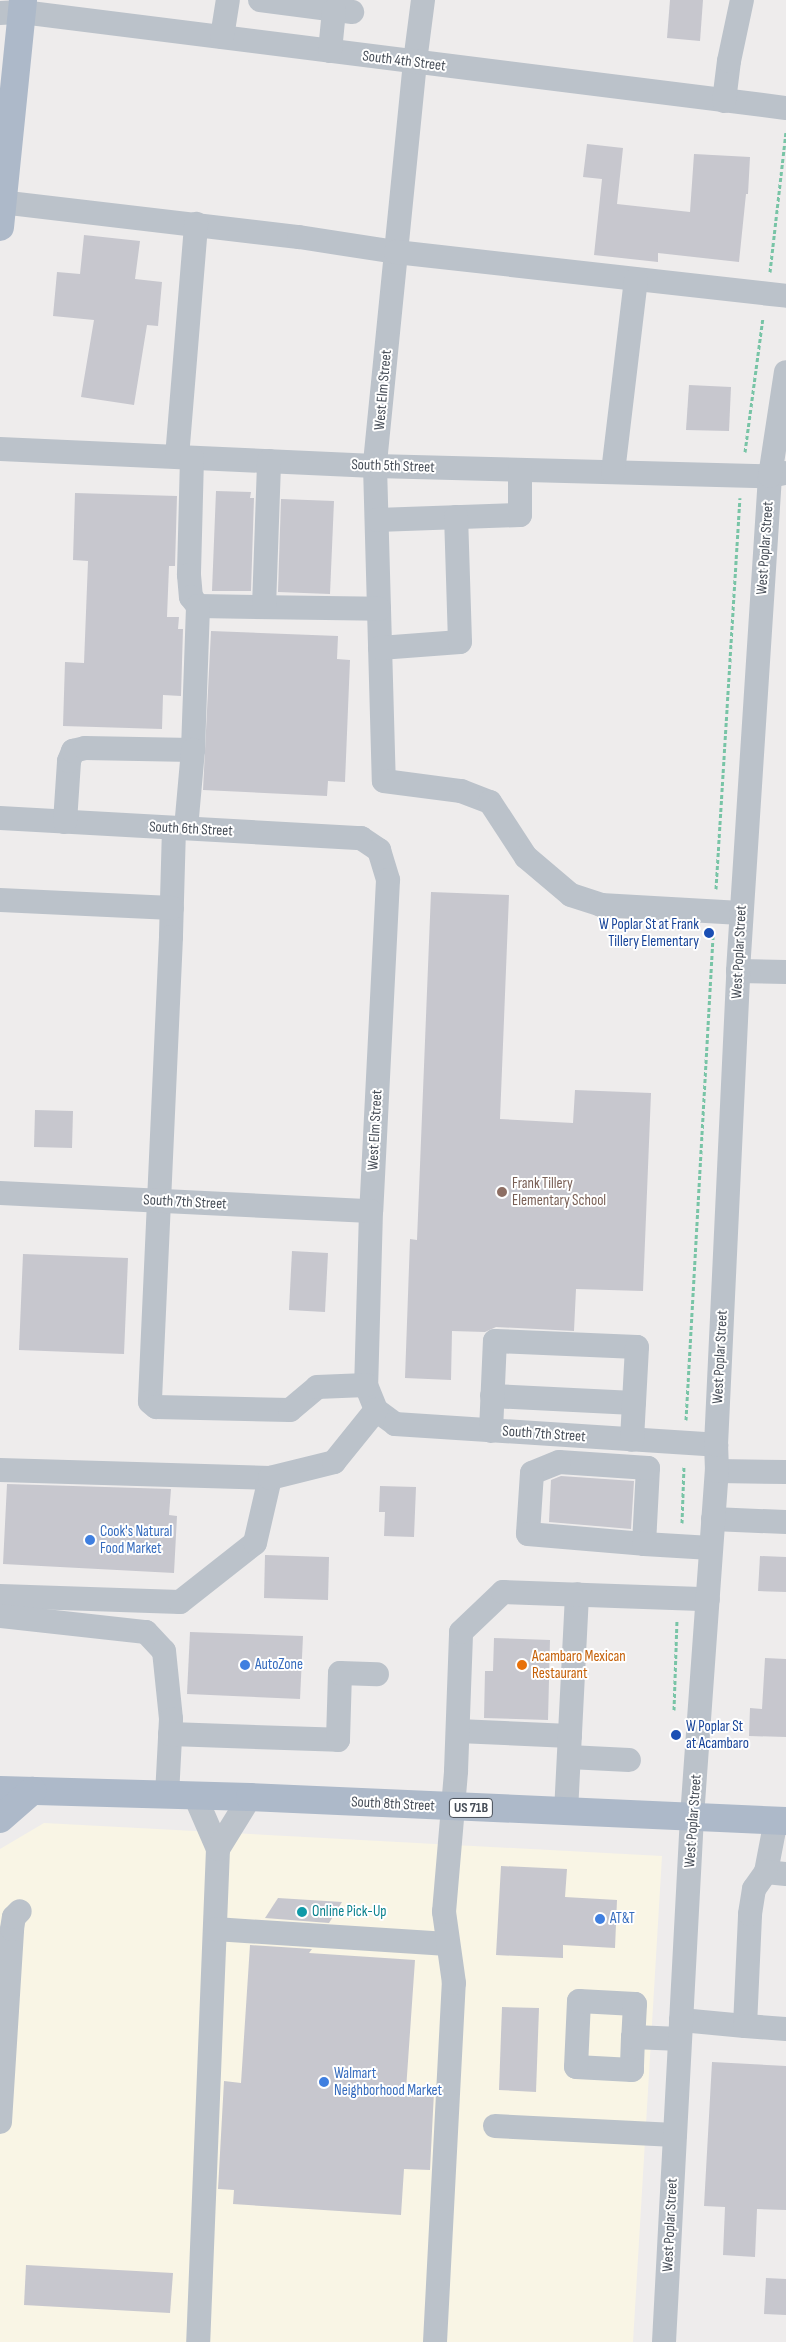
<!DOCTYPE html>
<style>
body{margin:0}
#map{position:relative;width:786px;height:2342px;overflow:hidden;background:#eeecec;font-family:"Sofia Sans Condensed",sans-serif}
div>[style]{position:absolute}
.commercial>*{inset:0;background:#f9f5e5}
.building>*{inset:0;background:#c7c7ce}
.path>*{height:3px;margin-top:-1.5px;transform-origin:0;background:repeating-linear-gradient(90deg,#78c4a6 0 4px,transparent 0 6.5px)}
.minor>*{height:24px;margin:-12px;padding:0 12px;transform-origin:12px;border-radius:12px;background:#bbc2ca}
.major>*{height:28px;margin:-14px;padding:0 14px;transform-origin:14px;border-radius:14px;background:#adb9c9}
.dots>*{width:14px;height:14px;translate:-50% -50%;box-sizing:border-box;border:2px solid #fff;border-radius:50%}
span{translate:-50% -50%;white-space:nowrap;text-align:center;line-height:1.15;-webkit-text-stroke:4px #fff;paint-order:stroke}
.shield-label span{padding:1px 4px;background:#fff;border:1px solid;border-radius:4px;-webkit-text-stroke-width:0}
.shield-label{font-size:14px;color:#464d57;font-weight:700}
.street-label{font-size:15px;color:#464d57}
.transit-label{font-size:15px;color:#164399}
.right{translate:-100% -50%;text-align:right}
.left{translate:0 -50%;text-align:left}
.education-label{font-size:15px;color:#785e54}
.shop-label{font-size:15px;color:#366cbe}
.food-label{font-size:15px;color:#c56008}
.culture-label{font-size:15px;color:#0d838f}
</style>
<div id="map">
<div class="commercial">
<div style="clip-path:polygon(44px 1823px,662px 1856px,633px 2342px,0 2342px,0 1849px)"></div>
</div>
<div class="building">
<div style="clip-path:polygon(670px 0,703px 0,700px 41px,667px 38px)"></div>
<div style="clip-path:polygon(587px 144px,623px 148px,617px 204px,690px 212px,694px 154px,750px 157px,748px 194px,746px 194px,739px 262px,658px 253px,658px 262px,594px 255px,602px 179px,583px 177px)"></div>
<div style="clip-path:polygon(84px 235px,140px 241px,135px 279px,162px 282px,158px 326px,147px 325px,134px 405px,81px 397px,94px 320px,53px 316px,57px 272px,80px 274px)"></div>
<div style="clip-path:polygon(689px 385px,731px 387px,729px 431px,686px 430px)"></div>
<div style="clip-path:polygon(216px 491px,251px 492px,250px 498px,254px 498px,251px 591px,212px 591px)"></div>
<div style="clip-path:polygon(75px 493px,177px 496px,175px 566px,169px 566px,167px 617px,179px 617px,178px 629px,183px 629px,181px 696px,163px 695px,162px 729px,63px 726px,65px 662px,84px 663px,88px 561px,73px 560px)"></div>
<div style="clip-path:polygon(281px 499px,334px 501px,330px 594px,278px 592px)"></div>
<div style="clip-path:polygon(211px 631px,338px 636px,337px 659px,350px 660px,345px 782px,328px 781px,327px 796px,203px 790px)"></div>
<div style="clip-path:polygon(431px 892px,509px 895px,500px 1119px,573px 1123px,575px 1090px,651px 1093px,643px 1291px,576px 1289px,574px 1331px,496px 1327px,485px 1332px,452px 1331px,451px 1380px,405px 1378px,410px 1239px,417px 1240px)"></div>
<div style="clip-path:polygon(35px 1110px,73px 1111px,72px 1148px,34px 1147px)"></div>
<div style="clip-path:polygon(292px 1251px,328px 1253px,325px 1312px,289px 1310px)"></div>
<div style="clip-path:polygon(23px 1254px,128px 1258px,124px 1354px,19px 1350px)"></div>
<div style="clip-path:polygon(561px 1476px,634px 1481px,631px 1529px,549px 1522px,551px 1480px)"></div>
<div style="clip-path:polygon(7px 1484px,171px 1489px,169px 1515px,177px 1516px,174px 1573px,3px 1564px)"></div>
<div style="clip-path:polygon(380px 1486px,416px 1487px,414px 1537px,384px 1536px,385px 1512px,379px 1512px)"></div>
<div style="clip-path:polygon(265px 1555px,329px 1557px,328px 1600px,264px 1598px)"></div>
<div style="clip-path:polygon(760px 1556px,786px 1557px,786px 1592px,758px 1591px)"></div>
<div style="clip-path:polygon(190px 1632px,303px 1636px,300px 1699px,187px 1694px)"></div>
<div style="clip-path:polygon(494px 1638px,550px 1640px,548px 1720px,484px 1718px,485px 1671px,493px 1671px)"></div>
<div style="clip-path:polygon(765px 1658px,786px 1659px,786px 1737px,749px 1736px,750px 1708px,762px 1709px)"></div>
<div style="clip-path:polygon(501px 1866px,567px 1869px,565px 1897px,617px 1900px,615px 1948px,563px 1945px,563px 1958px,496px 1955px)"></div>
<div style="clip-path:polygon(278px 1898px,342px 1902px,329px 1923px,265px 1918px)"></div>
<div style="clip-path:polygon(250px 1945px,312px 1949px,309px 1953px,415px 1960px,406px 2090px,434px 2092px,430px 2170px,404px 2169px,401px 2215px,233px 2204px,234px 2190px,218px 2189px,224px 2081px,241px 2083px)"></div>
<div style="clip-path:polygon(502px 2007px,539px 2008px,536px 2092px,499px 2090px)"></div>
<div style="clip-path:polygon(712px 2062px,786px 2066px,786px 2210px,757px 2209px,755px 2257px,723px 2255px,725px 2207px,704px 2206px)"></div>
<div style="clip-path:polygon(26px 2265px,173px 2273px,170px 2313px,24px 2305px)"></div>
<div style="clip-path:polygon(766px 2278px,786px 2279px,786px 2315px,764px 2314px)"></div>
</div>
<div class="path">
<div style="left:770px;top:272px;width:142px;rotate:-83.5deg"></div>
<div style="left:745px;top:452px;width:136px;rotate:-82.4deg"></div>
<div style="left:716px;top:889px;width:392px;rotate:-86.5deg"></div>
<div style="left:686px;top:1420px;width:486px;rotate:-86.8deg"></div>
<div style="left:682px;top:1523px;width:56px;rotate:-88deg"></div>
<div style="left:674px;top:1710px;width:89px;rotate:-88.1deg"></div>
</div>
<div class="minor">
<div style="left:260px;top:0;width:93px;rotate:7.4deg"></div>
<div style="left:423px;top:0;width:63px;rotate:97.4deg"></div>
<div style="left:415px;top:62px;width:406px;rotate:95.7deg"></div>
<div style="left:375px;top:466px;width:315px;rotate:88.4deg"></div>
<div style="left:384px;top:781px;width:78px;rotate:7.4deg"></div>
<div style="left:461px;top:791px;width:31px;rotate:21deg"></div>
<div style="left:490px;top:802px;width:66px;rotate:56.8deg"></div>
<div style="left:526px;top:857px;width:59px;rotate:40.2deg"></div>
<div style="left:571px;top:895px;width:32px;rotate:18deg"></div>
<div style="left:601px;top:905px;width:140px;rotate:3.3deg"></div>
<div style="left:0;top:13px;width:22px;rotate:-3deg"></div>
<div style="left:22px;top:12px;width:770px;rotate:7.16deg"></div>
<div style="left:222px;top:37px;width:37px;rotate:-81deg"></div>
<div style="left:330px;top:51px;width:41px;rotate:-84.4deg"></div>
<div style="left:724px;top:101px;width:40px;rotate:-82.9deg"></div>
<div style="left:729px;top:61px;width:62px;rotate:-78deg"></div>
<div style="left:0;top:202px;width:301px;rotate:6.7deg"></div>
<div style="left:299px;top:237px;width:98px;rotate:8.8deg"></div>
<div style="left:396px;top:252px;width:392px;rotate:6.4deg"></div>
<div style="left:0;top:449px;width:375px;rotate:2.6deg"></div>
<div style="left:375px;top:466px;width:395px;rotate:1.5deg"></div>
<div style="left:770px;top:476px;width:15px;rotate:-11deg"></div>
<div style="left:177px;top:457px;width:234px;rotate:-85.3deg"></div>
<div style="left:192px;top:458px;width:117px;rotate:91.5deg"></div>
<div style="left:189px;top:575px;width:22px;rotate:85deg"></div>
<div style="left:191px;top:597px;width:11px;rotate:52deg"></div>
<div style="left:198px;top:606px;width:181px;rotate:0.9deg"></div>
<div style="left:613px;top:472px;width:194px;rotate:-83.2deg"></div>
<div style="left:377px;top:520px;width:143px;rotate:-2deg"></div>
<div style="left:520px;top:515px;width:45px;rotate:-90deg"></div>
<div style="left:264px;top:607px;width:146px;rotate:-88deg"></div>
<div style="left:380px;top:648px;width:80px;rotate:-4.3deg"></div>
<div style="left:460px;top:642px;width:125px;rotate:-91.8deg"></div>
<div style="left:193px;top:750px;width:144px;rotate:-88deg"></div>
<div style="left:0;top:818px;width:362px;rotate:3.2deg"></div>
<div style="left:361px;top:838px;width:22px;rotate:34deg"></div>
<div style="left:379px;top:850px;width:31px;rotate:73deg"></div>
<div style="left:388px;top:880px;width:331px;rotate:92.9deg"></div>
<div style="left:371px;top:1211px;width:174px;rotate:91.6deg"></div>
<div style="left:366px;top:1385px;width:27px;rotate:68deg"></div>
<div style="left:65px;top:822px;width:61px;rotate:-86.2deg"></div>
<div style="left:69px;top:761px;width:11px;rotate:-68deg"></div>
<div style="left:73px;top:751px;width:12px;rotate:-14deg"></div>
<div style="left:85px;top:748px;width:108px;rotate:1.1deg"></div>
<div style="left:193px;top:750px;width:78px;rotate:95.1deg"></div>
<div style="left:174px;top:828px;width:109px;rotate:91.6deg"></div>
<div style="left:171px;top:937px;width:465px;rotate:92.6deg"></div>
<div style="left:150px;top:1402px;width:8px;rotate:40deg"></div>
<div style="left:156px;top:1407px;width:134px;rotate:1.3deg"></div>
<div style="left:290px;top:1410px;width:35px;rotate:-40deg"></div>
<div style="left:317px;top:1387px;width:49px;rotate:-2.3deg"></div>
<div style="left:0;top:900px;width:172px;rotate:2.7deg"></div>
<div style="left:738px;top:971px;width:48px;rotate:1.2deg"></div>
<div style="left:0;top:1193px;width:371px;rotate:2.8deg"></div>
<div style="left:492px;top:1396px;width:142px;rotate:2.8deg"></div>
<div style="left:376px;top:1410px;width:24px;rotate:36deg"></div>
<div style="left:395px;top:1424px;width:322px;rotate:3.7deg"></div>
<div style="left:491px;top:1431px;width:90px;rotate:-87.5deg"></div>
<div style="left:495px;top:1341px;width:142px;rotate:2.4deg"></div>
<div style="left:637px;top:1347px;width:93px;rotate:93.1deg"></div>
<div style="left:0;top:1470px;width:270px;rotate:1.7deg"></div>
<div style="left:717px;top:1471px;width:69px;rotate:0.8deg"></div>
<div style="left:713px;top:1519px;width:73px;rotate:2.4deg"></div>
<div style="left:644px;top:1544px;width:76px;rotate:-87deg"></div>
<div style="left:648px;top:1468px;width:89px;rotate:-176.1deg"></div>
<div style="left:559px;top:1462px;width:29px;rotate:158deg"></div>
<div style="left:532px;top:1473px;width:61px;rotate:93.8deg"></div>
<div style="left:528px;top:1534px;width:116px;rotate:4.9deg"></div>
<div style="left:644px;top:1544px;width:67px;rotate:3.4deg"></div>
<div style="left:0;top:1596px;width:180px;rotate:1.9deg"></div>
<div style="left:180px;top:1602px;width:95px;rotate:-38.2deg"></div>
<div style="left:255px;top:1543px;width:67px;rotate:-77deg"></div>
<div style="left:270px;top:1478px;width:66px;rotate:-14deg"></div>
<div style="left:334px;top:1462px;width:67px;rotate:-51.1deg"></div>
<div style="left:0;top:1616px;width:147px;rotate:6.3deg"></div>
<div style="left:146px;top:1632px;width:26px;rotate:47deg"></div>
<div style="left:164px;top:1651px;width:68px;rotate:84.1deg"></div>
<div style="left:171px;top:1719px;width:76px;rotate:93deg"></div>
<div style="left:458px;top:1731px;width:112px;rotate:2.6deg"></div>
<div style="left:170px;top:1734px;width:168px;rotate:2deg"></div>
<div style="left:338px;top:1740px;width:67px;rotate:-88.3deg"></div>
<div style="left:340px;top:1673px;width:37px;rotate:2deg"></div>
<div style="left:569px;top:1757px;width:60px;rotate:2.9deg"></div>
<div style="left:195px;top:1796px;width:58px;rotate:66.5deg"></div>
<div style="left:218px;top:1849px;width:493px;rotate:92.3deg"></div>
<div style="left:566px;top:1812px;width:218px;rotate:-87.1deg"></div>
<div style="left:776px;top:1820px;width:53px;rotate:100.9deg"></div>
<div style="left:766px;top:1872px;width:20px;rotate:6deg"></div>
<div style="left:218px;top:1849px;width:61px;rotate:-58.4deg"></div>
<div style="left:215px;top:1929px;width:233px;rotate:3.7deg"></div>
<div style="left:681px;top:2020px;width:64px;rotate:5.4deg"></div>
<div style="left:745px;top:2026px;width:112px;rotate:-87.4deg"></div>
<div style="left:750px;top:1914px;width:25px;rotate:-81deg"></div>
<div style="left:754px;top:1889px;width:21px;rotate:-55deg"></div>
<div style="left:745px;top:2026px;width:41px;rotate:4.2deg"></div>
<div style="left:633px;top:2037px;width:33px;rotate:92deg"></div>
<div style="left:632px;top:2070px;width:56px;rotate:-176.9deg"></div>
<div style="left:576px;top:2067px;width:66px;rotate:-87.4deg"></div>
<div style="left:579px;top:2001px;width:56px;rotate:3.1deg"></div>
<div style="left:635px;top:2004px;width:33px;rotate:93deg"></div>
<div style="left:633px;top:2037px;width:47px;rotate:2.4deg"></div>
<div style="left:0;top:2122px;width:193px;rotate:-86.4deg"></div>
<div style="left:12px;top:1929px;width:12px;rotate:-81deg"></div>
<div style="left:14px;top:1917px;width:8px;rotate:-45deg"></div>
<div style="left:495px;top:2126px;width:180px;rotate:2.9deg"></div>
<div style="left:435px;top:2342px;width:360px;rotate:-87deg"></div>
<div style="left:454px;top:1983px;width:72px;rotate:-98deg"></div>
<div style="left:444px;top:1912px;width:142px;rotate:-85.1deg"></div>
<div style="left:456px;top:1771px;width:139px;rotate:-87.9deg"></div>
<div style="left:461px;top:1632px;width:58px;rotate:-43.6deg"></div>
<div style="left:503px;top:1592px;width:205px;rotate:2deg"></div>
<div style="left:664px;top:2342px;width:526px;rotate:-86.95deg"></div>
<div style="left:692px;top:1817px;width:347px;rotate:-85.9deg"></div>
<div style="left:717px;top:1471px;width:26px;rotate:-92deg"></div>
<div style="left:716px;top:1445px;width:475px;rotate:-87.3deg"></div>
<div style="left:738px;top:971px;width:496px;rotate:-86.3deg"></div>
<div style="left:770px;top:476px;width:105px;rotate:-81.3deg"></div>
</div>
<div class="major">
<div style="left:0;top:227px;width:228px;rotate:-84.2deg"></div>
<div style="left:0;top:1790px;width:250px;rotate:1.6deg"></div>
<div style="left:250px;top:1797px;width:537px;rotate:2.56deg"></div>
<div style="left:0;top:1819px;width:43px;rotate:-41.2deg"></div>
</div>
<div class="dots">
<div style="left:709px;top:933px;background:#1a4fb4"></div>
<div style="left:502px;top:1192px;background:#8d6e63"></div>
<div style="left:90px;top:1540px;background:#3f7fe0"></div>
<div style="left:245px;top:1665px;background:#3f7fe0"></div>
<div style="left:522px;top:1665px;background:#e8710a"></div>
<div style="left:676px;top:1735px;background:#1a4fb4"></div>
<div style="left:302px;top:1912px;background:#0f9aa8"></div>
<div style="left:600px;top:1919px;background:#3f7fe0"></div>
<div style="left:324px;top:2082px;background:#3f7fe0"></div>
</div>
<div class="shield-label">
<span style="left:471px;top:1808px">US 71B</span>
</div>
<div class="street-label">
<span style="left:404px;top:61px;rotate:7deg">South 4th Street</span>
<span style="left:383px;top:390px;rotate:-85deg">West Elm Street</span>
<span style="left:393px;top:466px;rotate:2deg">South 5th Street</span>
<span style="left:765px;top:548px;rotate:-86deg">West Poplar Street</span>
<span style="left:191px;top:829px;rotate:3deg">South 6th Street</span>
<span style="left:739px;top:952px;rotate:-87deg">West Poplar Street</span>
<span style="left:375px;top:1130px;rotate:-87deg">West Elm Street</span>
<span style="left:185px;top:1202px;rotate:3deg">South 7th Street</span>
<span style="left:720px;top:1357px;rotate:-87deg">West Poplar Street</span>
<span style="left:544px;top:1434px;rotate:4deg">South 7th Street</span>
<span style="left:393px;top:1804px;rotate:3deg">South 8th Street</span>
<span style="left:693px;top:1821px;rotate:-86deg">West Poplar Street</span>
<span style="left:670px;top:2225px;rotate:-87deg">West Poplar Street</span>
</div>
<div class="transit-label">
<span class="right" style="left:699px;top:933px">W Poplar St at Frank<br>Tillery Elementary</span>
<span class="left" style="left:686px;top:1735px">W Poplar St<br>at Acambaro</span>
</div>
<div class="education-label">
<span class="left" style="left:512px;top:1192px">Frank Tillery<br>Elementary School</span>
</div>
<div class="shop-label">
<span class="left" style="left:100px;top:1540px">Cook's Natural<br>Food Market</span>
<span class="left" style="left:255px;top:1665px">AutoZone</span>
<span class="left" style="left:610px;top:1919px">AT&amp;T</span>
<span class="left" style="left:334px;top:2082px">Walmart<br>Neighborhood Market</span>
</div>
<div class="food-label">
<span class="left" style="left:532px;top:1665px">Acambaro Mexican<br>Restaurant</span>
</div>
<div class="culture-label">
<span class="left" style="left:312px;top:1912px">Online Pick-Up</span>
</div>
</div>
